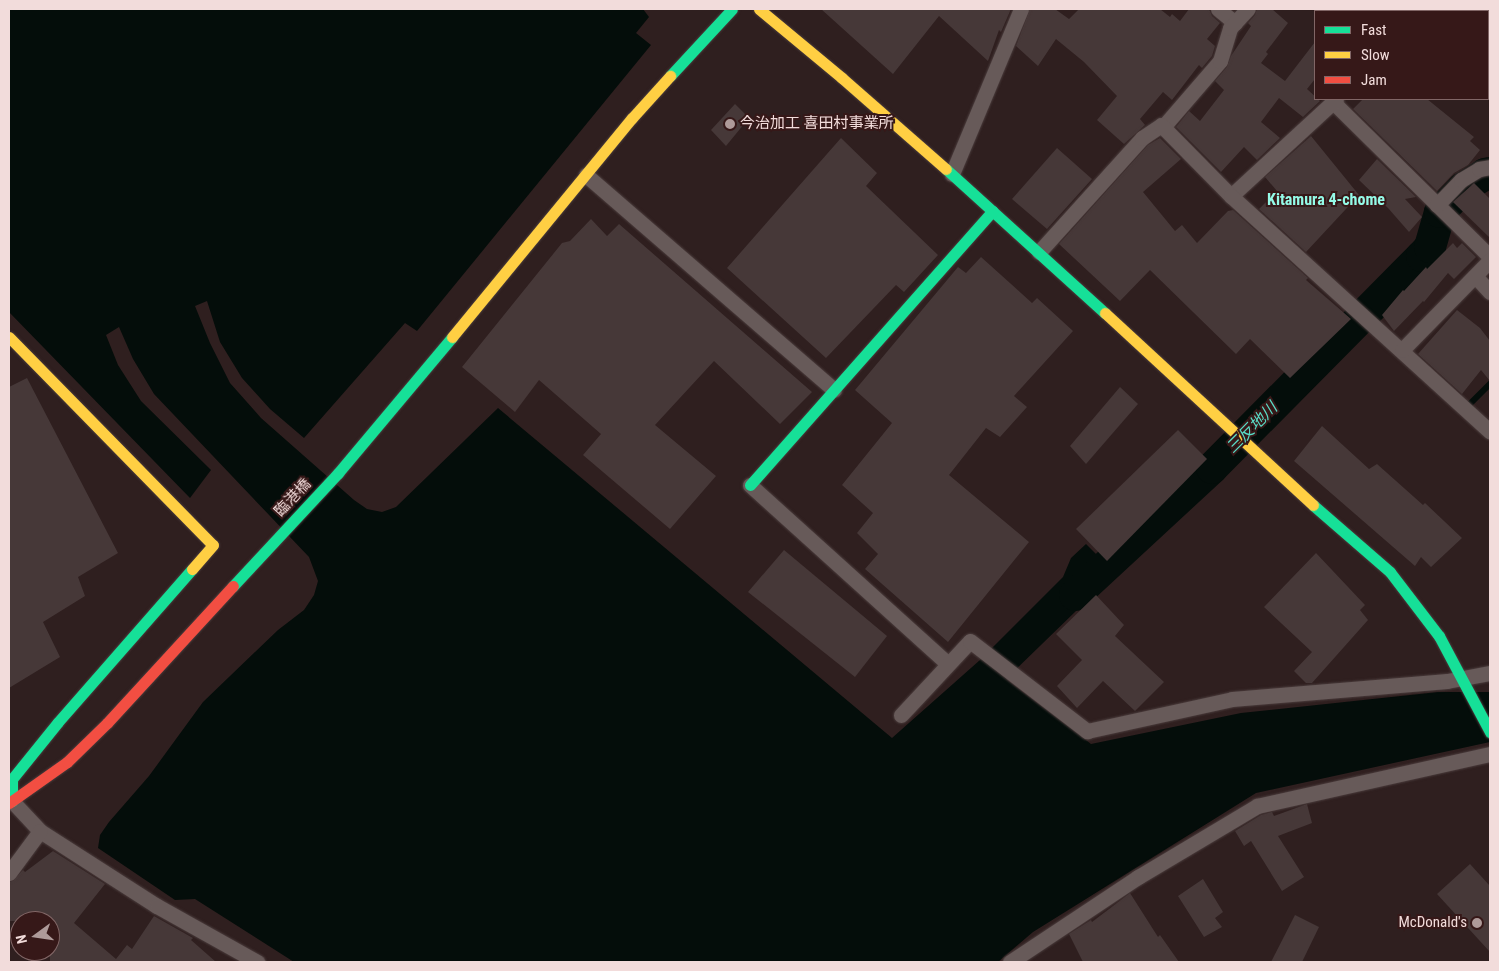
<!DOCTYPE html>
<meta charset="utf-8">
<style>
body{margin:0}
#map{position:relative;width:1499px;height:971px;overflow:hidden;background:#2f1f1f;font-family:"Roboto Condensed","Noto Sans JP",sans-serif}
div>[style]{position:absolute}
.water>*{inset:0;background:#040d0a}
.stream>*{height:5.5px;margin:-2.75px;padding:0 2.75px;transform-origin:2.75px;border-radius:2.75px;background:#040d0a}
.river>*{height:32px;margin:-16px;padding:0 16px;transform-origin:16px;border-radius:16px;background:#040d0a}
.building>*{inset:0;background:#463838}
.roads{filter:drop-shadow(0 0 1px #4a3c3c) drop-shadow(0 0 1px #4a3c3c)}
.street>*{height:15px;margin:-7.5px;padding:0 7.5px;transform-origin:7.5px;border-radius:7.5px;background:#675a59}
.fast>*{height:11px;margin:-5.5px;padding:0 5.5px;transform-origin:5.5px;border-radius:5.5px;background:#16e098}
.slow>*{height:11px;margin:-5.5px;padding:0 5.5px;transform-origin:5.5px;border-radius:5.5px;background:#ffcf43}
.jam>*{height:11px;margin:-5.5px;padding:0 5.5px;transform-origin:5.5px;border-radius:5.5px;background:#f24e42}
.dots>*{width:14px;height:14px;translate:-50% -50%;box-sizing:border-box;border:2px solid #361818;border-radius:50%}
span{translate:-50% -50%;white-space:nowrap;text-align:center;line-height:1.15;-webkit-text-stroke:4px #361818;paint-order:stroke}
.poi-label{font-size:15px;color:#f2dcdb}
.left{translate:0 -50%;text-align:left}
.right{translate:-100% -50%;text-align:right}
.street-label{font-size:15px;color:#f2dcdb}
.neighbourhood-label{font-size:16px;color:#94fae7;font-weight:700}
.water-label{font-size:16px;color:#59ddc8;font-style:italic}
.frame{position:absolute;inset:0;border:10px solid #f2dcdb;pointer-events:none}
.legend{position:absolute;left:1314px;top:10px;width:175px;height:90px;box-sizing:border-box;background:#361818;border:1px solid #816666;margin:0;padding:6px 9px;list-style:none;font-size:15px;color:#f2dcdb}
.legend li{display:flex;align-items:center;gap:10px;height:25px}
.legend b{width:25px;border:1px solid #816666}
.north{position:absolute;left:10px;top:911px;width:50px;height:50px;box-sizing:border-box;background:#361818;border:1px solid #816666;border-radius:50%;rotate:256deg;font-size:14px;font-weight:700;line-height:20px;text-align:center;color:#f2dcdb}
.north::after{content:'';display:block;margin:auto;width:18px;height:22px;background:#ae9a99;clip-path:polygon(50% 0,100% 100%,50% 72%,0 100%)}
</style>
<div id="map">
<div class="water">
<div style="clip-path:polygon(9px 9px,643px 9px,649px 17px,636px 33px,651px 45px,417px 331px,405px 323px,304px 438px,270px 409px,242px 378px,220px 342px,207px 301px,195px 306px,210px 343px,230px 383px,261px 418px,354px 500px,367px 509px,382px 512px,396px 507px,498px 408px,892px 738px,980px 660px,1063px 577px,1071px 558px,1086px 544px,1112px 570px,1111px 577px,1006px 679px,1091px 744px,1241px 713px,1438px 692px,1490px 692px,1490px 742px,1256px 793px,1033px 932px,998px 962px,294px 962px,195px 899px,175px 900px,98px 848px,100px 835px,109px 822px,149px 776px,203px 702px,278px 630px,304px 610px,314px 595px,318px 581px,309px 557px,154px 394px,133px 359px,119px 327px,106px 335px,118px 365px,141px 401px,211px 470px,190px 498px,9px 312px)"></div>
</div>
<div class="stream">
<div style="left:1468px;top:406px;width:31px;rotate:-45deg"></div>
</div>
<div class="river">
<div style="left:1075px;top:595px;width:187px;rotate:-42.8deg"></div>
<div style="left:1212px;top:468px;width:298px;rotate:-45.3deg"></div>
<div style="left:1422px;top:256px;width:12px;rotate:-48deg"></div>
<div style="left:1430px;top:247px;width:36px;rotate:-74deg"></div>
<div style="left:1440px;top:212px;width:33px;rotate:-46deg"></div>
<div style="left:1463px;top:188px;width:26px;rotate:-32deg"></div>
<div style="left:1485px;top:174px;width:5px;rotate:-11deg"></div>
</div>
<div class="building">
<div style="clip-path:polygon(821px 9px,1011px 9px,1001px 32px,999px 30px,988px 61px,939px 16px,893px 74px)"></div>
<div style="clip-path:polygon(1030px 9px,1055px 9px,1069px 19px,1079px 9px,1160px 9px,1170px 17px,1172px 14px,1180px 21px,1189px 9px,1209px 9px,1212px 16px,1220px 23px,1207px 39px,1215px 46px,1212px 56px,1202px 68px,1199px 65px,1172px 100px,1163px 92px,1140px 119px,1145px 125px,1124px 144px,1097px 120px,1117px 96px,1084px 62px,1056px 39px,1038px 66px,1016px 46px)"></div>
<div style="clip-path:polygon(1257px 9px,1272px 9px,1288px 23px,1266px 52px,1268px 54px,1261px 63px,1285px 81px,1315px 42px,1315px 79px,1307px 89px,1320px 101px,1303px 117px,1279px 98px,1261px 122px,1280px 138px,1257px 160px,1244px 147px,1221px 172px,1176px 127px,1189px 111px,1200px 121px,1224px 90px,1215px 81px,1227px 67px,1231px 56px,1251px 26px,1248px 23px,1255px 15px)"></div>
<div style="clip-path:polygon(1363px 99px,1427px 99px,1474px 137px,1470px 141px,1480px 150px,1468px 165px,1454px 173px,1437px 191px,1353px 109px)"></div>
<div style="clip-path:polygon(735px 104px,749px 118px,726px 146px,711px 130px)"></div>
<div style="clip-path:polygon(1311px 136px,1359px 195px,1306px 252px,1259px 209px,1277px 191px,1265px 177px)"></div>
<div style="clip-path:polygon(841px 138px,877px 173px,866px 186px,938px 255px,904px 292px,896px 285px,826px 358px,727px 268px)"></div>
<div style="clip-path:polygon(1160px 138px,1181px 159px,1143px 192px,1175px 231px,1182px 225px,1197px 243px,1228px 211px,1233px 210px,1308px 278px,1306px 280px,1351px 319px,1290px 378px,1250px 339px,1236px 354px,1150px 270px,1120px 301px,1059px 244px,1148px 145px)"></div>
<div style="clip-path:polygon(1057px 148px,1092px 179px,1047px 229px,1012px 199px)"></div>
<div style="clip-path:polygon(1377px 159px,1416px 197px,1405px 199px,1422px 217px,1409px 232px,1388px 208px,1359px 180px)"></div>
<div style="clip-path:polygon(1474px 183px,1490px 199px,1490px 238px,1453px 202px)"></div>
<div style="clip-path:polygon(591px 219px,607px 236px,619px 224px,812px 392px,780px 424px,714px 361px,655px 425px,716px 476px,670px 529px,583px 455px,601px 434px,539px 380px,515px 412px,462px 367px,562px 243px,570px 241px)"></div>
<div style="clip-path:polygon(1453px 243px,1457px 248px,1462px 243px,1476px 257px,1454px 279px,1448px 273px,1424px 302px,1423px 301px,1394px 331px,1382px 315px,1403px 290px,1404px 291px,1426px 267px,1427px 269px)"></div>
<div style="clip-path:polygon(981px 257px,1032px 303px,1037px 298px,1073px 331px,1014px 396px,1027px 407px,1000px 437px,986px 428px,949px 475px,1029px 542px,948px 642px,865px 569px,878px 554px,857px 533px,873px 513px,842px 485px,892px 423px,855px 390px,958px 267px,966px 273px)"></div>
<div style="clip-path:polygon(1457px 310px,1480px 328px,1490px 341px,1490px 381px,1481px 370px,1462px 394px,1418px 354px)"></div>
<div style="clip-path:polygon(27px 378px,118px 553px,78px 577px,85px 596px,43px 622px,60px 657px,9px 688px,9px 387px)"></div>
<div style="clip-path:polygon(1120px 387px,1138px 404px,1086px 464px,1070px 446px)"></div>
<div style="clip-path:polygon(1322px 426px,1369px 469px,1377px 464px,1423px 505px,1425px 503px,1462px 538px,1431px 567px,1421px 557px,1415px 566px,1294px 461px)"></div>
<div style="clip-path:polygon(1178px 430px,1207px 459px,1107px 561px,1076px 529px)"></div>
<div style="clip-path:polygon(784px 550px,887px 636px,855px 677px,748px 592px)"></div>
<div style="clip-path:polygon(1316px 553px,1365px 605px,1360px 610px,1368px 620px,1312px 683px,1306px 683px,1294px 671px,1312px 652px,1264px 607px)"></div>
<div style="clip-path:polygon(1096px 595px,1124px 625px,1115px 636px,1164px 682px,1135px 711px,1103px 681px,1077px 708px,1057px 686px,1082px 660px,1056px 634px)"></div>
<div style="clip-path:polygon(1307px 804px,1312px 823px,1278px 836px,1304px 877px,1282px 891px,1251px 841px,1244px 846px,1235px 831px,1261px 815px,1272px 812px,1274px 816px)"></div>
<div style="clip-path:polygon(53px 851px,105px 884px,74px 923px,116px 959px,127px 945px,132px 949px,154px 916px,193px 938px,191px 940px,216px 962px,50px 962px,50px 921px,9px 921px,9px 882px,13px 881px,23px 870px,25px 872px)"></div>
<div style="clip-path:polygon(1470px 864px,1490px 886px,1490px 952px,1437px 894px)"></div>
<div style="clip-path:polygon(1203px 879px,1223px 912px,1215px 918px,1222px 927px,1204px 937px,1178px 896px)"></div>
<div style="clip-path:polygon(1130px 893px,1158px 937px,1160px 935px,1179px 962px,1083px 962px,1069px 934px,1091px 920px,1092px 922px)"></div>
<div style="clip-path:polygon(1295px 915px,1319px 927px,1302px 962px,1271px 962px)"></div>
</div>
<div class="roads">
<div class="street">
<div style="left:1218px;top:9px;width:22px;rotate:39deg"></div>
<div style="left:1402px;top:11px;width:3px;rotate:-45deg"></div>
<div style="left:1333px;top:102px;width:221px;rotate:44.6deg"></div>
<div style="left:1163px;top:127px;width:87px;rotate:-49.2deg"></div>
<div style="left:1220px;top:61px;width:34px;rotate:-73deg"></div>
<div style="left:1230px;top:28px;width:26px;rotate:-47deg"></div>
<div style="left:952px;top:174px;width:179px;rotate:-67.3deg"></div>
<div style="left:586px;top:175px;width:328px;rotate:40.9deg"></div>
<div style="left:1231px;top:196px;width:143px;rotate:-42.7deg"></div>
<div style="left:1437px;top:205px;width:35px;rotate:-46deg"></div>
<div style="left:1461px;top:180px;width:21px;rotate:-31deg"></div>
<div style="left:1479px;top:169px;width:11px;rotate:-10deg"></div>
<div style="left:1039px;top:252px;width:154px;rotate:-47.9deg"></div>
<div style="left:1142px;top:138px;width:23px;rotate:-34deg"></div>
<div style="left:1161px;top:125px;width:100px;rotate:45.4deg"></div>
<div style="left:1231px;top:196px;width:350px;rotate:42.3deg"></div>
<div style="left:1475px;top:276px;width:22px;rotate:47deg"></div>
<div style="left:1402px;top:350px;width:126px;rotate:-45.6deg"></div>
<div style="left:750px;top:485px;width:266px;rotate:42.1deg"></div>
<div style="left:901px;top:715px;width:101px;rotate:-47deg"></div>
<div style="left:970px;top:641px;width:148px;rotate:37.6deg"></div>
<div style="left:1087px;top:731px;width:148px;rotate:-12.4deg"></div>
<div style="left:1232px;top:699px;width:216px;rotate:-4.8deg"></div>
<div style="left:1447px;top:681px;width:44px;rotate:-10.5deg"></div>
<div style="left:12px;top:801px;width:41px;rotate:47deg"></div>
<div style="left:40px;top:831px;width:139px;rotate:32.7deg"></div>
<div style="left:157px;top:906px;width:115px;rotate:29.2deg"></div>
<div style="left:9px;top:873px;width:52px;rotate:-53.6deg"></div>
<div style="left:1010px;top:962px;width:154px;rotate:-33.6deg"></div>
<div style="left:1138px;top:877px;width:139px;rotate:-30.8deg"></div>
<div style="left:1257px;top:806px;width:239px;rotate:-12.6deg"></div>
</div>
<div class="fast">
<div style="left:670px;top:76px;width:91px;rotate:-47.2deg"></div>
<div style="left:946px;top:169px;width:215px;rotate:42.2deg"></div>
<div style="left:750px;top:485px;width:366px;rotate:-48.5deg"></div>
<div style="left:1313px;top:505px;width:102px;rotate:41deg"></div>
<div style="left:1390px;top:572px;width:81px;rotate:52.6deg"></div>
<div style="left:1439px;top:636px;width:109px;rotate:62deg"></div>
<div style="left:233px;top:586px;width:154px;rotate:-47.1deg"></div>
<div style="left:338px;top:473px;width:177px;rotate:-50deg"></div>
<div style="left:12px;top:801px;width:22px;rotate:-90deg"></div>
<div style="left:12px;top:779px;width:73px;rotate:-51.1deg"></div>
<div style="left:58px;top:722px;width:203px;rotate:-48.8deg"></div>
</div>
<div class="slow">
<div style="left:759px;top:9px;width:108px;rotate:39.7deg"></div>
<div style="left:842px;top:78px;width:138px;rotate:41.2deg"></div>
<div style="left:1105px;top:313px;width:283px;rotate:42.7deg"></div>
<div style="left:9px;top:337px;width:291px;rotate:45.6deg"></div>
<div style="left:213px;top:545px;width:32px;rotate:131deg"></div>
<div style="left:452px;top:337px;width:283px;rotate:-50.6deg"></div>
<div style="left:632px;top:118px;width:57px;rotate:-47.9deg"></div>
</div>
<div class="jam">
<div style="left:9px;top:803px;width:71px;rotate:-35.3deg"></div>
<div style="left:67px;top:762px;width:56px;rotate:-44.3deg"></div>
<div style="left:107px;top:723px;width:186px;rotate:-47.4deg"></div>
</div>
</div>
<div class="dots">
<div style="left:730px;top:124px;background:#ae9a99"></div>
<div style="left:1477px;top:923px;background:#ae9a99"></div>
</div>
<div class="poi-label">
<span class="left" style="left:740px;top:124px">今治加工 喜田村事業所</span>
<span class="right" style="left:1467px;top:923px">McDonald's</span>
</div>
<div class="street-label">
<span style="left:293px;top:498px;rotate:-47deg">臨港橋</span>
</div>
<div class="neighbourhood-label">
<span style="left:1326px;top:200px">Kitamura 4-chome</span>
</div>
<div class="water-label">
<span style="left:1252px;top:428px;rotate:-45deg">三反地川</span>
</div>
<div class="frame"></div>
<ul class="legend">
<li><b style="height:6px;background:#16e098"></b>Fast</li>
<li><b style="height:6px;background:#ffcf43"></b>Slow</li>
<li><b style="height:6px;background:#f24e42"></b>Jam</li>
</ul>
<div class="north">N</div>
</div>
